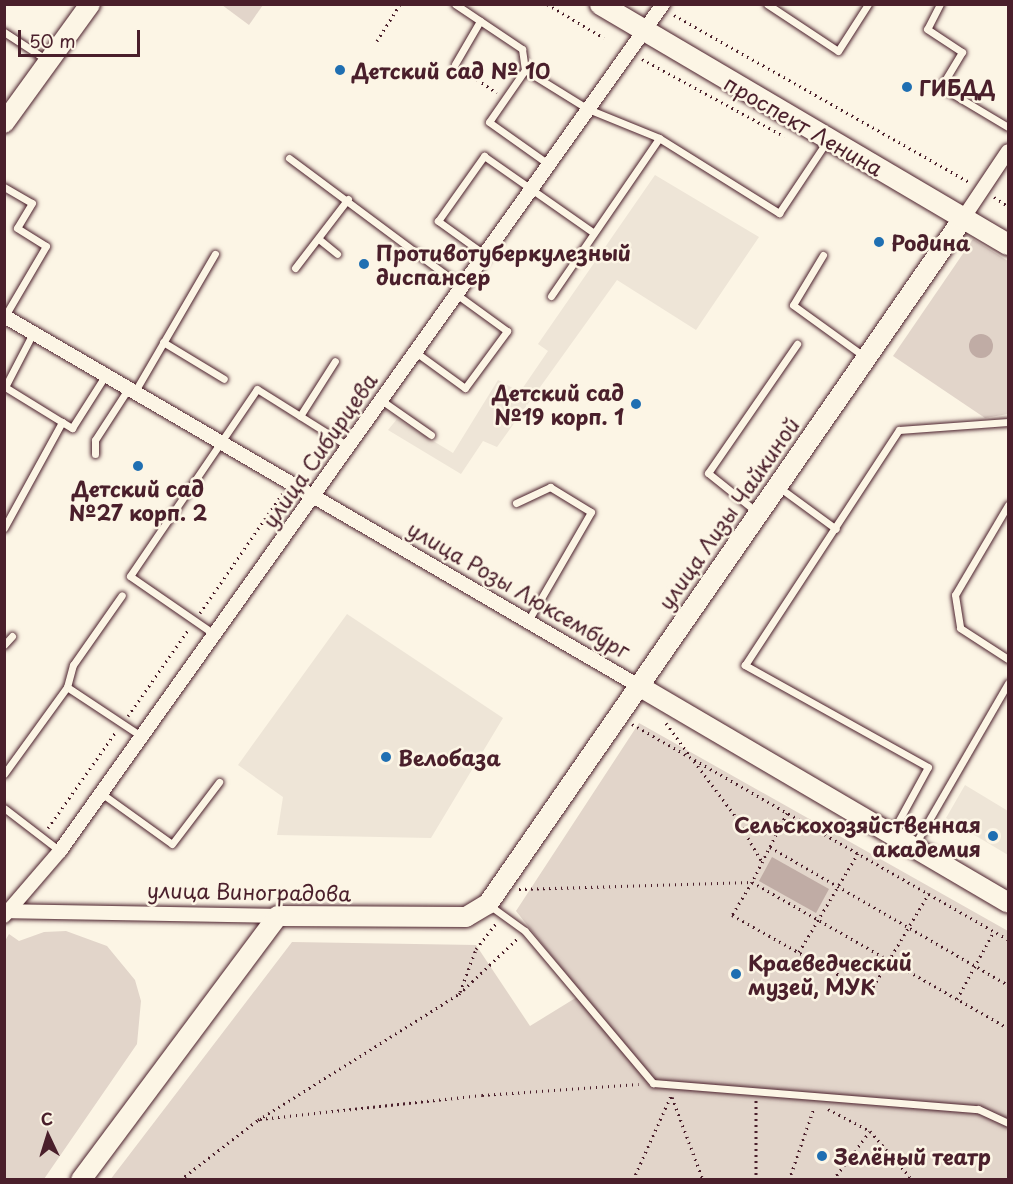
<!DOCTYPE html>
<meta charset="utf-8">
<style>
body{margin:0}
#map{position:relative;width:1013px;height:1184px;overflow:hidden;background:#fcf5e5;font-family:"Playpen Sans",sans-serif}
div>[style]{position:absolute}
.built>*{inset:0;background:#eee5d7}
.green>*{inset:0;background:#e2d5ca}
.water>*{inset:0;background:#c0aca5}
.round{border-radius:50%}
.path>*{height:3px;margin-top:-1.5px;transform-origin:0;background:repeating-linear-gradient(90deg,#4a1f2b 0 1.5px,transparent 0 6px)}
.roads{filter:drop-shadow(0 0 2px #4a1f2b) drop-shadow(0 0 2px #4a1f2b)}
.lane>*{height:7px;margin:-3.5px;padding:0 3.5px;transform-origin:3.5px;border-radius:3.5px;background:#fcf5e5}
.street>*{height:14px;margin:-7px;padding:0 7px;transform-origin:7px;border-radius:7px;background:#fcf5e5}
.secondary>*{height:20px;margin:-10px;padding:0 10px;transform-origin:10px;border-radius:10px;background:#fcf5e5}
.primary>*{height:21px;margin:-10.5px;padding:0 10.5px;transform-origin:10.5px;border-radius:10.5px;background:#fcf5e5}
.dots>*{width:16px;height:16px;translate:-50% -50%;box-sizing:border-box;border:3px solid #fcf5e5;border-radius:50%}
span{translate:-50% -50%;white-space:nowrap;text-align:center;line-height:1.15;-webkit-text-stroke:5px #fcf5e5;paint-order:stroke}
.poi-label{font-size:21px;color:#4a1f2b;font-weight:700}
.left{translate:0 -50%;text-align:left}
.right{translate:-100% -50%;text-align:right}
.street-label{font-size:21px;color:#4a1f2b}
.frame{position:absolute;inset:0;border:6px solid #4a1f2b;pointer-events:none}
.north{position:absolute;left:18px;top:1106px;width:60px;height:60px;-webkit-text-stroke:4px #fcf5e5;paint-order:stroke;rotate:356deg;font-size:16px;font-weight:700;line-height:24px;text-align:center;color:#4a1f2b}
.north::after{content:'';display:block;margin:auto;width:21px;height:27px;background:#4a1f2b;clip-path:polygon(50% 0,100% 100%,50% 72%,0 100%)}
.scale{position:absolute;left:18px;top:30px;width:122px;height:27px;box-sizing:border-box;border:3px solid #4a1f2b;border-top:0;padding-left:8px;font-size:18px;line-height:21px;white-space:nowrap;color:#4a1f2b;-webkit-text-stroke:4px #fcf5e5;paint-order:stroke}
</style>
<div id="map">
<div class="built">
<div style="clip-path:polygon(655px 175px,759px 237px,696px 330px,617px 280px,497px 447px,483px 441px,461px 474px,388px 430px,397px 419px,453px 453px,498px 380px,520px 392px,548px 351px,538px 344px)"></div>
<div style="clip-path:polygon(347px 614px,503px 718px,431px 838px,277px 835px,283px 797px,238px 765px)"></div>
<div style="clip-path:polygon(965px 785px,1008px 811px,1008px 855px,946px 818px)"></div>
</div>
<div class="green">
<div style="clip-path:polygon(222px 5px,263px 5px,249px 25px)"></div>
<div style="clip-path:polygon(973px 239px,1008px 261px,1008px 414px,985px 418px,893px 356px)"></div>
<div style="clip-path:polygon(639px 723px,1008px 931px,1008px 1179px,110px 1180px,292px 942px,476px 945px,530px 1026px,582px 994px,516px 911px)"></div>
<div style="clip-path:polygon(66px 931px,107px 946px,135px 980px,141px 1001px,137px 1044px,44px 1179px,5px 1179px,5px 941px,9px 934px,19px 941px,44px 932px)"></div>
</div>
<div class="water">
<div class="round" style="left:969px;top:334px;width:24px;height:24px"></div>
<div style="clip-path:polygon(772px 857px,829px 889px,816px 913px,759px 881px)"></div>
</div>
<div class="path">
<div style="left:547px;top:4px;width:66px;rotate:30.8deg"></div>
<div style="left:674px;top:15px;width:341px;rotate:29.5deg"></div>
<div style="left:377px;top:41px;width:44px;rotate:-58.1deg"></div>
<div style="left:642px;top:59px;width:162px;rotate:28.5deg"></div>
<div style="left:462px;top:69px;width:42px;rotate:34.4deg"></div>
<div style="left:994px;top:197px;width:17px;rotate:33deg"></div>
<div style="left:200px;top:613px;width:145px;rotate:-55.4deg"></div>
<div style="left:128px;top:716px;width:105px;rotate:-55.1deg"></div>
<div style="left:666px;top:723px;width:41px;rotate:54deg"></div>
<div style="left:632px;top:724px;width:433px;rotate:29.8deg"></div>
<div style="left:694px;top:761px;width:70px;rotate:53.1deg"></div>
<div style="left:736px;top:817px;width:52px;rotate:60deg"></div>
<div style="left:787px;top:813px;width:77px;rotate:116.9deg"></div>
<div style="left:752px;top:882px;width:295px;rotate:29.7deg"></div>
<div style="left:48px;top:828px;width:116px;rotate:-54.8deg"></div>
<div style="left:770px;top:847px;width:275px;rotate:30.1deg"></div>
<div style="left:752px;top:882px;width:39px;rotate:121deg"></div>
<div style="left:732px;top:915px;width:158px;rotate:29.2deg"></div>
<div style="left:870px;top:992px;width:115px;rotate:-59.2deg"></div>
<div style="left:519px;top:889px;width:233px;rotate:-1.7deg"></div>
<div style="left:799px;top:952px;width:115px;rotate:-59.2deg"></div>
<div style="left:460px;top:992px;width:46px;rotate:-69.6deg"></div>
<div style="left:476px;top:949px;width:34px;rotate:-52deg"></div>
<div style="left:957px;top:999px;width:77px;rotate:-61.4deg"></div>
<div style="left:672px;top:1097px;width:89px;rotate:69.5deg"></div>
<div style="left:828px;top:1109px;width:47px;rotate:27.6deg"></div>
<div style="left:870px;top:1131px;width:61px;rotate:49deg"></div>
<div style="left:910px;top:1177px;width:5px;rotate:143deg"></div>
<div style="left:260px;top:1119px;width:223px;rotate:-6.2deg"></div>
<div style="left:482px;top:1095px;width:157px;rotate:-4deg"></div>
<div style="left:180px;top:1180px;width:98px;rotate:-37.6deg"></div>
<div style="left:258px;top:1120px;width:237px;rotate:-32.1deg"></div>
<div style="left:459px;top:994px;width:80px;rotate:-43.5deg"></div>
<div style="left:633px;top:1180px;width:92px;rotate:-65.7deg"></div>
<div style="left:756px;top:1180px;width:80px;rotate:-90deg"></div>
<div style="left:789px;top:1180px;width:76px;rotate:-70.9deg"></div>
<div style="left:833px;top:1180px;width:61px;rotate:-52.9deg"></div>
</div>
<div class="roads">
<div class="lane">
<div style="left:455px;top:4px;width:81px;rotate:33.9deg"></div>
<div style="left:522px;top:49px;width:21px;rotate:82deg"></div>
<div style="left:525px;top:70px;width:74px;rotate:31.8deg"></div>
<div style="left:588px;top:109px;width:77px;rotate:22.2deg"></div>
<div style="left:659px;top:138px;width:142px;rotate:32deg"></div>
<div style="left:779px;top:213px;width:87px;rotate:-56.3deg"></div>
<div style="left:767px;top:4px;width:85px;rotate:33.5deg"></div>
<div style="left:838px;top:51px;width:56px;rotate:-57.4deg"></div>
<div style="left:940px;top:4px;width:28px;rotate:117deg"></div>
<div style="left:927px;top:29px;width:42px;rotate:33.3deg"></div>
<div style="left:962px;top:52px;width:41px;rotate:121deg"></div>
<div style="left:941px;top:87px;width:78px;rotate:30.8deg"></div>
<div style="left:4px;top:32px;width:51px;rotate:33.1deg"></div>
<div style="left:455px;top:64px;width:50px;rotate:-59.8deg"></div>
<div style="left:525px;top:70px;width:63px;rotate:124.7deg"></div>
<div style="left:489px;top:122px;width:72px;rotate:35.4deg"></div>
<div style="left:289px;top:158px;width:214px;rotate:36.7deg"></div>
<div style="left:4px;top:187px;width:32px;rotate:30deg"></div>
<div style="left:32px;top:203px;width:29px;rotate:121deg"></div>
<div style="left:17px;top:228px;width:34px;rotate:32deg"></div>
<div style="left:46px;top:246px;width:81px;rotate:120.4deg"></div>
<div style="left:320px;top:240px;width:22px;rotate:39deg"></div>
<div style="left:484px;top:254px;width:57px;rotate:-144.3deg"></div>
<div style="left:438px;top:221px;width:80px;rotate:-54.7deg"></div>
<div style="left:484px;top:156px;width:134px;rotate:35deg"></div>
<div style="left:823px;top:255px;width:58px;rotate:121deg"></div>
<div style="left:793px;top:305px;width:89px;rotate:35.8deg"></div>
<div style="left:295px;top:268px;width:87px;rotate:-52.5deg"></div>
<div style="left:551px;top:296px;width:191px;rotate:-55.6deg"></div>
<div style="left:33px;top:333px;width:61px;rotate:117.4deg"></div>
<div style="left:5px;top:387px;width:67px;rotate:31.6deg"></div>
<div style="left:62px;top:422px;width:12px;rotate:31deg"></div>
<div style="left:72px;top:428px;width:62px;rotate:-57.6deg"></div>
<div style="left:163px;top:342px;width:71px;rotate:31.2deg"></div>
<div style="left:414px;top:351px;width:63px;rotate:36deg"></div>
<div style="left:465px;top:388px;width:71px;rotate:-53.6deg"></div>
<div style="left:507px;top:331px;width:63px;rotate:-144deg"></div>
<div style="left:134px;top:393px;width:161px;rotate:-59.8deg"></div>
<div style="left:381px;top:400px;width:61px;rotate:35deg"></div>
<div style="left:300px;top:416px;width:65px;rotate:-57.5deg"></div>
<div style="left:95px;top:454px;width:14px;rotate:-90deg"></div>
<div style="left:95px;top:440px;width:61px;rotate:-57.1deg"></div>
<div style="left:780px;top:488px;width:69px;rotate:36.2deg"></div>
<div style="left:516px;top:503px;width:38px;rotate:-25deg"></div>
<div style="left:550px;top:487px;width:48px;rotate:31.4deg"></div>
<div style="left:591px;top:512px;width:126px;rotate:120deg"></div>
<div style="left:1008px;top:505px;width:104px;rotate:120.5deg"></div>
<div style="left:955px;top:595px;width:33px;rotate:81deg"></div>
<div style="left:960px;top:628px;width:57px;rotate:32.9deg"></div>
<div style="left:758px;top:513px;width:64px;rotate:-141.3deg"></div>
<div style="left:708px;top:473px;width:157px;rotate:-55.4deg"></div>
<div style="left:4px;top:528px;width:121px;rotate:-61.3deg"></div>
<div style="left:214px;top:634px;width:102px;rotate:-145.4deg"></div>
<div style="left:130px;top:576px;width:226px;rotate:-55.8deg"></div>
<div style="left:257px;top:389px;width:107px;rotate:32.1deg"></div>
<div style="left:4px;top:645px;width:12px;rotate:-48deg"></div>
<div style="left:67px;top:687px;width:23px;rotate:-75deg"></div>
<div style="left:73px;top:665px;width:85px;rotate:-55deg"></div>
<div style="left:4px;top:774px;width:107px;rotate:-54.1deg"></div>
<div style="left:67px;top:687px;width:89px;rotate:33.5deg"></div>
<div style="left:101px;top:793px;width:87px;rotate:35.7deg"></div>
<div style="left:172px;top:844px;width:78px;rotate:-52.8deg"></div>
<div style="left:4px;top:808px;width:71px;rotate:37.5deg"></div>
<div style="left:892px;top:833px;width:75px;rotate:-61.4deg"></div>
<div style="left:928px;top:767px;width:210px;rotate:-150.9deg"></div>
<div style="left:745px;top:665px;width:281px;rotate:-56.8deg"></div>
<div style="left:899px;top:430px;width:109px;rotate:-4.2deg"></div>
<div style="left:914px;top:846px;width:188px;rotate:-60deg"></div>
<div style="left:489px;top:905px;width:44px;rotate:35.8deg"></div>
<div style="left:525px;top:931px;width:199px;rotate:49.9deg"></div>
<div style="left:653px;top:1083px;width:326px;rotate:4.6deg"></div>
<div style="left:978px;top:1109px;width:33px;rotate:25deg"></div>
</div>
<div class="street">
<div style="left:964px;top:217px;width:79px;rotate:-56.3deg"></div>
<div style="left:4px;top:316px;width:733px;rotate:30.24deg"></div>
<div style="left:4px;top:911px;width:274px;rotate:1deg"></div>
<div style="left:4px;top:916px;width:86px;rotate:-49.3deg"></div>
<div style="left:60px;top:851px;width:1040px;rotate:-54.55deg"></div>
</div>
<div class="secondary">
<div style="left:4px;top:123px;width:147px;rotate:-54.1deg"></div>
<div style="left:637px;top:685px;width:430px;rotate:30.4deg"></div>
<div style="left:81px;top:1180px;width:329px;rotate:-53.3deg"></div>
<div style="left:278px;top:916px;width:188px;rotate:0.3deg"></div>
<div style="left:466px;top:917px;width:26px;rotate:-31deg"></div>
<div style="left:488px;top:904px;width:836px;rotate:-55.28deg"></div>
</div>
<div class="primary">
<div style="left:600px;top:4px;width:473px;rotate:30.5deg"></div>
</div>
</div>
<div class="dots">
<div style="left:340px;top:70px;background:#1f6fb2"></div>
<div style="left:907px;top:87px;background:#1f6fb2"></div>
<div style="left:879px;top:242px;background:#1f6fb2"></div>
<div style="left:364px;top:264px;background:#1f6fb2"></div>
<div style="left:636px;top:404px;background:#1f6fb2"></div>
<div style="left:138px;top:466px;background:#1f6fb2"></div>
<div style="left:386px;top:757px;background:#1f6fb2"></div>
<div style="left:993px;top:836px;background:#1f6fb2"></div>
<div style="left:736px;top:974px;background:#1f6fb2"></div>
<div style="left:822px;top:1156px;background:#1f6fb2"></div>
</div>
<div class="poi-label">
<span class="left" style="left:352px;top:70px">Детский сад № 10</span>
<span class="left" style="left:919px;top:87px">ГИБДД</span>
<span class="left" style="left:891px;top:242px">Родина</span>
<span class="left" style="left:376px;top:264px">Противотуберкулезный<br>диспансер</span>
<span class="right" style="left:624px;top:404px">Детский сад<br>№19 корп. 1</span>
<span style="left:138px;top:500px">Детский сад<br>№27 корп. 2</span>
<span class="left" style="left:398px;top:757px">Велобаза</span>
<span class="right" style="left:981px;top:836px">Сельскохозяйственная<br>академия</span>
<span class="left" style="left:748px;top:974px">Краеведческий<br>музей, МУК</span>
<span class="left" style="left:834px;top:1156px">Зелёный театр</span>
</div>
<div class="street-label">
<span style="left:804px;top:125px;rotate:30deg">проспект Ленина</span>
<span style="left:319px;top:450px;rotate:-55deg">улица Сибирцева</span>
<span style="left:728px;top:513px;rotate:-55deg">улица Лизы Чайкиной</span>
<span style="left:519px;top:589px;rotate:30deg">улица Розы Люксембург</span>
<span style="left:249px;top:891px;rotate:1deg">улица Виноградова</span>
</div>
<div class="frame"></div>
<div class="north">С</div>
<div class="scale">50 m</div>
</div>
